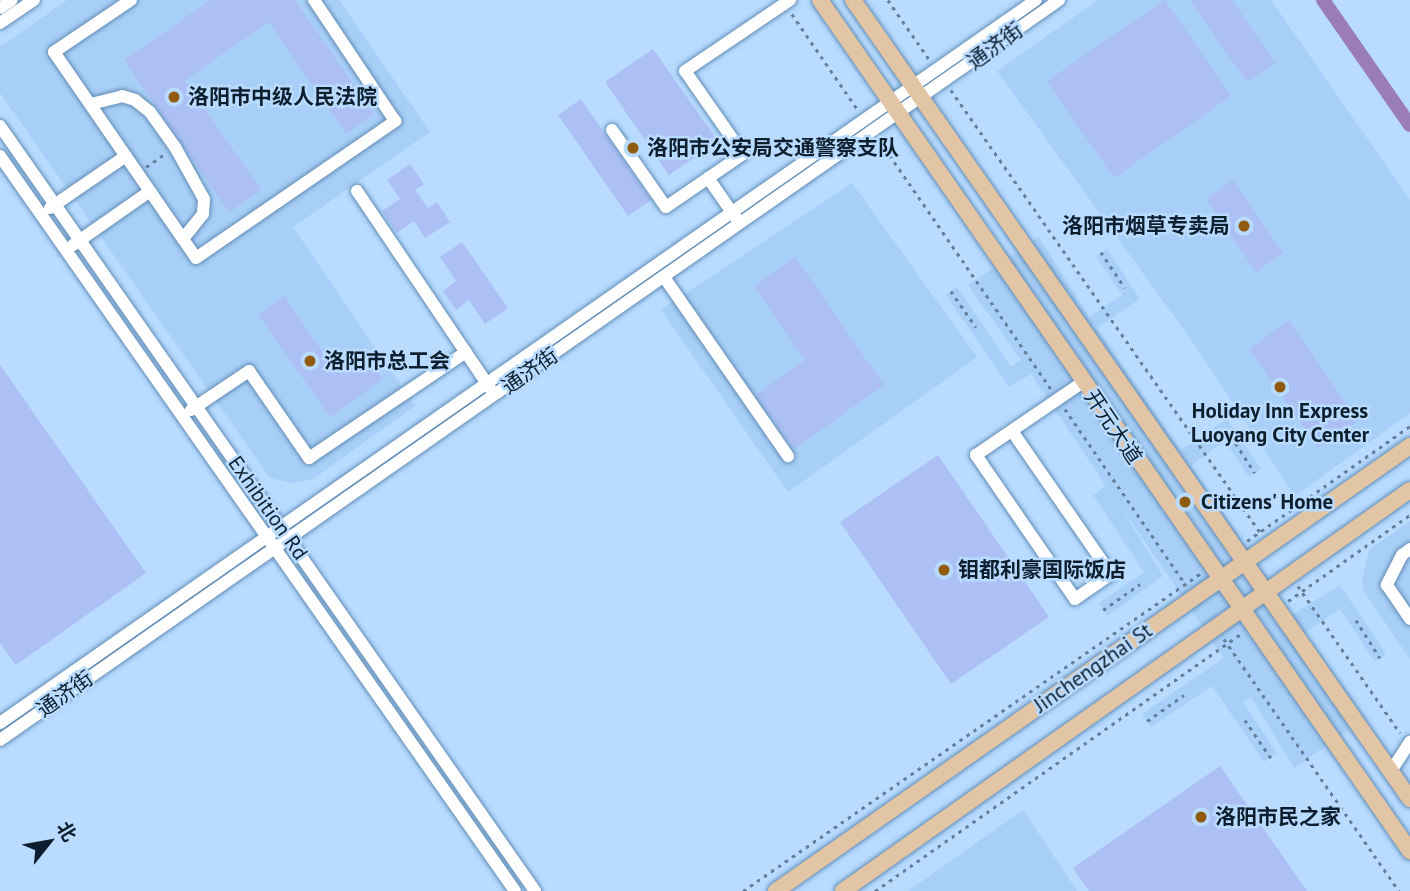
<!DOCTYPE html>
<meta charset="utf-8">
<style>
body{margin:0}
#map{position:relative;width:1410px;height:891px;overflow:hidden;background:#b8dbff;font-family:"PT Sans","Noto Sans SC",sans-serif}
div>[style]{position:absolute}
.built>*{inset:0;background:#a8cff7}
.canal>*{height:14px;margin:-7px;padding:0 7px;transform-origin:7px;border-radius:7px;background:#9a7db4}
.building>*{inset:0;background:#acc0f5}
.path>*{height:2.5px;margin-top:-1.25px;transform-origin:0;background:repeating-linear-gradient(90deg,#66809b 0 3.5px,transparent 0 8.5px)}
.roads{filter:drop-shadow(0 0 2px #628db6) drop-shadow(0 0 2px #628db6)}
.minor>*{height:12px;margin:-6px;padding:0 6px;transform-origin:6px;border-radius:6px;background:#fff}
.major>*{height:16px;margin:-8px;padding:0 8px;transform-origin:8px;border-radius:8px;background:#e2c5a5}
.dots>*{width:19px;height:19px;translate:-50% -50%;box-sizing:border-box;border:4px solid #b8dbff;border-radius:50%}
span{translate:-50% -50%;white-space:nowrap;text-align:center;line-height:1.15;-webkit-text-stroke:5px #b8dbff;paint-order:stroke}
.street-label{font-size:21px;color:#0d1e2e}
.poi-label{font-size:21px;color:#0d1e2e;font-weight:700}
.left{translate:0 -50%;text-align:left}
.right{translate:-100% -50%;text-align:right}
.north{position:absolute;left:14px;top:807px;width:70px;height:70px;-webkit-text-stroke:5px #b8dbff;paint-order:stroke;rotate:59deg;font-size:19px;font-weight:700;line-height:28px;text-align:center;color:#0d1e2e}
.north::after{content:'';display:block;margin:auto;width:24px;height:32px;background:#0d1e2e;clip-path:polygon(50% 0,100% 100%,50% 72%,0 100%)}
</style>
<div id="map">
<div class="built">
<div style="clip-path:polygon(67px 0,339px 0,430px 132px,293px 227px,415px 406px,313px 479px,293px 483px,270px 478px,0 93px,0 47px)"></div>
<div style="clip-path:polygon(1098px 0,1271px 0,1410px 200px,1410px 413px,1295px 496px,1194px 344px,997px 71px)"></div>
<div style="clip-path:polygon(852px 183px,977px 357px,788px 492px,661px 310px)"></div>
<div style="clip-path:polygon(1039px 237px,1089px 317px,1122px 295px,1096px 256px,1107px 249px,1140px 299px,1097px 328px,1180px 450px,1227px 419px,1261px 469px,1249px 477px,1225px 441px,1191px 465px,1292px 615px,1340px 585px,1386px 654px,1375px 662px,1340px 609px,1304px 633px,1366px 718px,1294px 768px,1251px 697px,1243px 702px,1277px 753px,1264px 762px,1212px 686px,1151px 727px,1142px 714px,1224px 658px,1115px 498px,1163px 576px,1107px 616px,1099px 603px,1144px 572px,1093px 495px,1106px 486px,1031px 374px,1009px 387px,946px 295px,957px 287px,1011px 367px,1021px 360px,968px 285px)"></div>
<div style="clip-path:polygon(1410px 521px,1410px 659px,1363px 590px,1362px 580px,1369px 550px)"></div>
<div style="clip-path:polygon(1023px 810px,1077px 891px,908px 891px)"></div>
</div>
<div class="canal">
<div style="left:1323px;top:0;width:152px;rotate:55.2deg"></div>
</div>
<div class="building">
<div style="clip-path:polygon(211px 0,295px 0,374px 114px,346px 134px,269px 22px,185px 80px,261px 190px,229px 212px,124px 60px)"></div>
<div style="clip-path:polygon(1165px 0,1231px 96px,1114px 178px,1047px 81px)"></div>
<div style="clip-path:polygon(1190px 0,1232px 0,1275px 63px,1247px 82px)"></div>
<div style="clip-path:polygon(653px 49px,718px 141px,669px 175px,605px 82px)"></div>
<div style="clip-path:polygon(581px 99px,651px 200px,628px 216px,558px 115px)"></div>
<div style="clip-path:polygon(410px 164px,424px 184px,415px 190px,428px 208px,437px 202px,450px 222px,425px 238px,414px 221px,397px 233px,382px 211px,400px 199px,387px 180px)"></div>
<div style="clip-path:polygon(1233px 180px,1283px 253px,1256px 272px,1206px 199px)"></div>
<div style="clip-path:polygon(462px 242px,508px 308px,485px 324px,469px 300px,456px 310px,443px 291px,456px 281px,440px 257px)"></div>
<div style="clip-path:polygon(795px 257px,884px 385px,794px 449px,756px 395px,805px 360px,754px 286px)"></div>
<div style="clip-path:polygon(284px 296px,336px 371px,364px 351px,383px 379px,330px 417px,258px 314px)"></div>
<div style="clip-path:polygon(1289px 321px,1358px 421px,1318px 448px,1249px 349px)"></div>
<div style="clip-path:polygon(0 365px,146px 573px,16px 665px,0 643px)"></div>
<div style="clip-path:polygon(938px 455px,1049px 617px,951px 684px,840px 522px)"></div>
<div style="clip-path:polygon(1220px 766px,1307px 891px,1089px 891px,1073px 868px)"></div>
</div>
<div class="path">
<div style="left:888px;top:0;width:72px;rotate:55.2deg"></div>
<div style="left:792px;top:14px;width:116px;rotate:55.5deg"></div>
<div style="left:951px;top:90px;width:543px;rotate:55.05deg"></div>
<div style="left:880px;top:141px;width:301px;rotate:55.4deg"></div>
<div style="left:146px;top:167px;width:24px;rotate:-35deg"></div>
<div style="left:1101px;top:252px;width:43px;rotate:56.3deg"></div>
<div style="left:951px;top:291px;width:44px;rotate:55.2deg"></div>
<div style="left:1065px;top:409px;width:214px;rotate:55.5deg"></div>
<div style="left:1231px;top:436px;width:44px;rotate:57deg"></div>
<div style="left:1247px;top:541px;width:199px;rotate:-35.2deg"></div>
<div style="left:1298px;top:586px;width:179px;rotate:55.2deg"></div>
<div style="left:1288px;top:601px;width:149px;rotate:-35.2deg"></div>
<div style="left:1103px;top:610px;width:45px;rotate:-35.1deg"></div>
<div style="left:1356px;top:620px;width:45px;rotate:57.7deg"></div>
<div style="left:1224px;top:639px;width:307px;rotate:55.2deg"></div>
<div style="left:1245px;top:720px;width:46px;rotate:55.6deg"></div>
<div style="left:1147px;top:721px;width:45px;rotate:-35.1deg"></div>
<div style="left:743px;top:891px;width:558px;rotate:-34.77deg"></div>
<div style="left:875px;top:891px;width:449px;rotate:-35.1deg"></div>
</div>
<div class="roads">
<div class="minor">
<div style="left:131px;top:0;width:93px;rotate:146deg"></div>
<div style="left:54px;top:52px;width:250px;rotate:55.4deg"></div>
<div style="left:196px;top:258px;width:242px;rotate:-34.5deg"></div>
<div style="left:395px;top:121px;width:146px;rotate:-123.8deg"></div>
<div style="left:0;top:8px;width:14px;rotate:-34deg"></div>
<div style="left:0;top:23px;width:41px;rotate:-34.1deg"></div>
<div style="left:91px;top:104px;width:32px;rotate:-14deg"></div>
<div style="left:122px;top:96px;width:14px;rotate:17deg"></div>
<div style="left:135px;top:100px;width:19px;rotate:39deg"></div>
<div style="left:150px;top:112px;width:43px;rotate:54.5deg"></div>
<div style="left:175px;top:147px;width:60px;rotate:60.9deg"></div>
<div style="left:204px;top:199px;width:15px;rotate:94deg"></div>
<div style="left:203px;top:214px;width:32px;rotate:129deg"></div>
<div style="left:0;top:126px;width:934px;rotate:55.03deg"></div>
<div style="left:612px;top:130px;width:94px;rotate:55deg"></div>
<div style="left:666px;top:207px;width:93px;rotate:-34.5deg"></div>
<div style="left:743px;top:154px;width:101px;rotate:-124.9deg"></div>
<div style="left:685px;top:71px;width:127px;rotate:-34.1deg"></div>
<div style="left:0;top:156px;width:897px;rotate:54.98deg"></div>
<div style="left:708px;top:178px;width:49px;rotate:55deg"></div>
<div style="left:357px;top:191px;width:241px;rotate:56deg"></div>
<div style="left:50px;top:208px;width:92px;rotate:-34.4deg"></div>
<div style="left:73px;top:245px;width:94px;rotate:-35deg"></div>
<div style="left:664px;top:277px;width:218px;rotate:55.3deg"></div>
<div style="left:191px;top:410px;width:70px;rotate:-33.9deg"></div>
<div style="left:249px;top:371px;width:106px;rotate:55.4deg"></div>
<div style="left:309px;top:458px;width:189px;rotate:-34deg"></div>
<div style="left:1012px;top:431px;width:174px;rotate:55.3deg"></div>
<div style="left:1111px;top:574px;width:44px;rotate:145.2deg"></div>
<div style="left:1075px;top:599px;width:175px;rotate:-124.5deg"></div>
<div style="left:976px;top:455px;width:130px;rotate:-34.3deg"></div>
<div style="left:1410px;top:549px;width:10px;rotate:143deg"></div>
<div style="left:1402px;top:555px;width:34px;rotate:117deg"></div>
<div style="left:1387px;top:585px;width:41px;rotate:55.9deg"></div>
<div style="left:0;top:723px;width:1263px;rotate:-34.91deg"></div>
<div style="left:0;top:740px;width:1292px;rotate:-34.94deg"></div>
<div style="left:1391px;top:771px;width:35px;rotate:-57deg"></div>
</div>
<div class="major">
<div style="left:820px;top:0;width:1036px;rotate:55.27deg"></div>
<div style="left:853px;top:0;width:974px;rotate:55.12deg"></div>
<div style="left:776px;top:891px;width:775px;rotate:-35.06deg"></div>
<div style="left:843px;top:891px;width:694px;rotate:-35.27deg"></div>
</div>
</div>
<div class="dots">
<div style="left:174px;top:97px;background:#915b0f"></div>
<div style="left:633px;top:148px;background:#915b0f"></div>
<div style="left:1244px;top:226px;background:#915b0f"></div>
<div style="left:310px;top:361px;background:#915b0f"></div>
<div style="left:1280px;top:387px;background:#915b0f"></div>
<div style="left:1185px;top:502px;background:#915b0f"></div>
<div style="left:944px;top:570px;background:#915b0f"></div>
<div style="left:1201px;top:817px;background:#915b0f"></div>
</div>
<div class="street-label">
<span style="left:995px;top:46px;rotate:-36deg">通济街</span>
<span style="left:530px;top:371px;rotate:-35deg">通济街</span>
<span style="left:1113px;top:427px;rotate:56deg">开元大道</span>
<span style="left:268px;top:508px;rotate:55deg">Exhibition Rd</span>
<span style="left:1093px;top:668px;rotate:-35deg">Jinchengzhai St</span>
<span style="left:65px;top:694px;rotate:-35deg">通济街</span>
</div>
<div class="poi-label">
<span class="left" style="left:188px;top:97px">洛阳市中级人民法院</span>
<span class="left" style="left:647px;top:148px">洛阳市公安局交通警察支队</span>
<span class="right" style="left:1230px;top:226px">洛阳市烟草专卖局</span>
<span class="left" style="left:324px;top:361px">洛阳市总工会</span>
<span style="left:1280px;top:423px">Holiday Inn Express<br>Luoyang City Center</span>
<span class="left" style="left:1201px;top:502px">Citizens' Home</span>
<span class="left" style="left:958px;top:570px">钼都利豪国际饭店</span>
<span class="left" style="left:1215px;top:817px">洛阳市民之家</span>
</div>
<div class="north">北</div>
</div>
